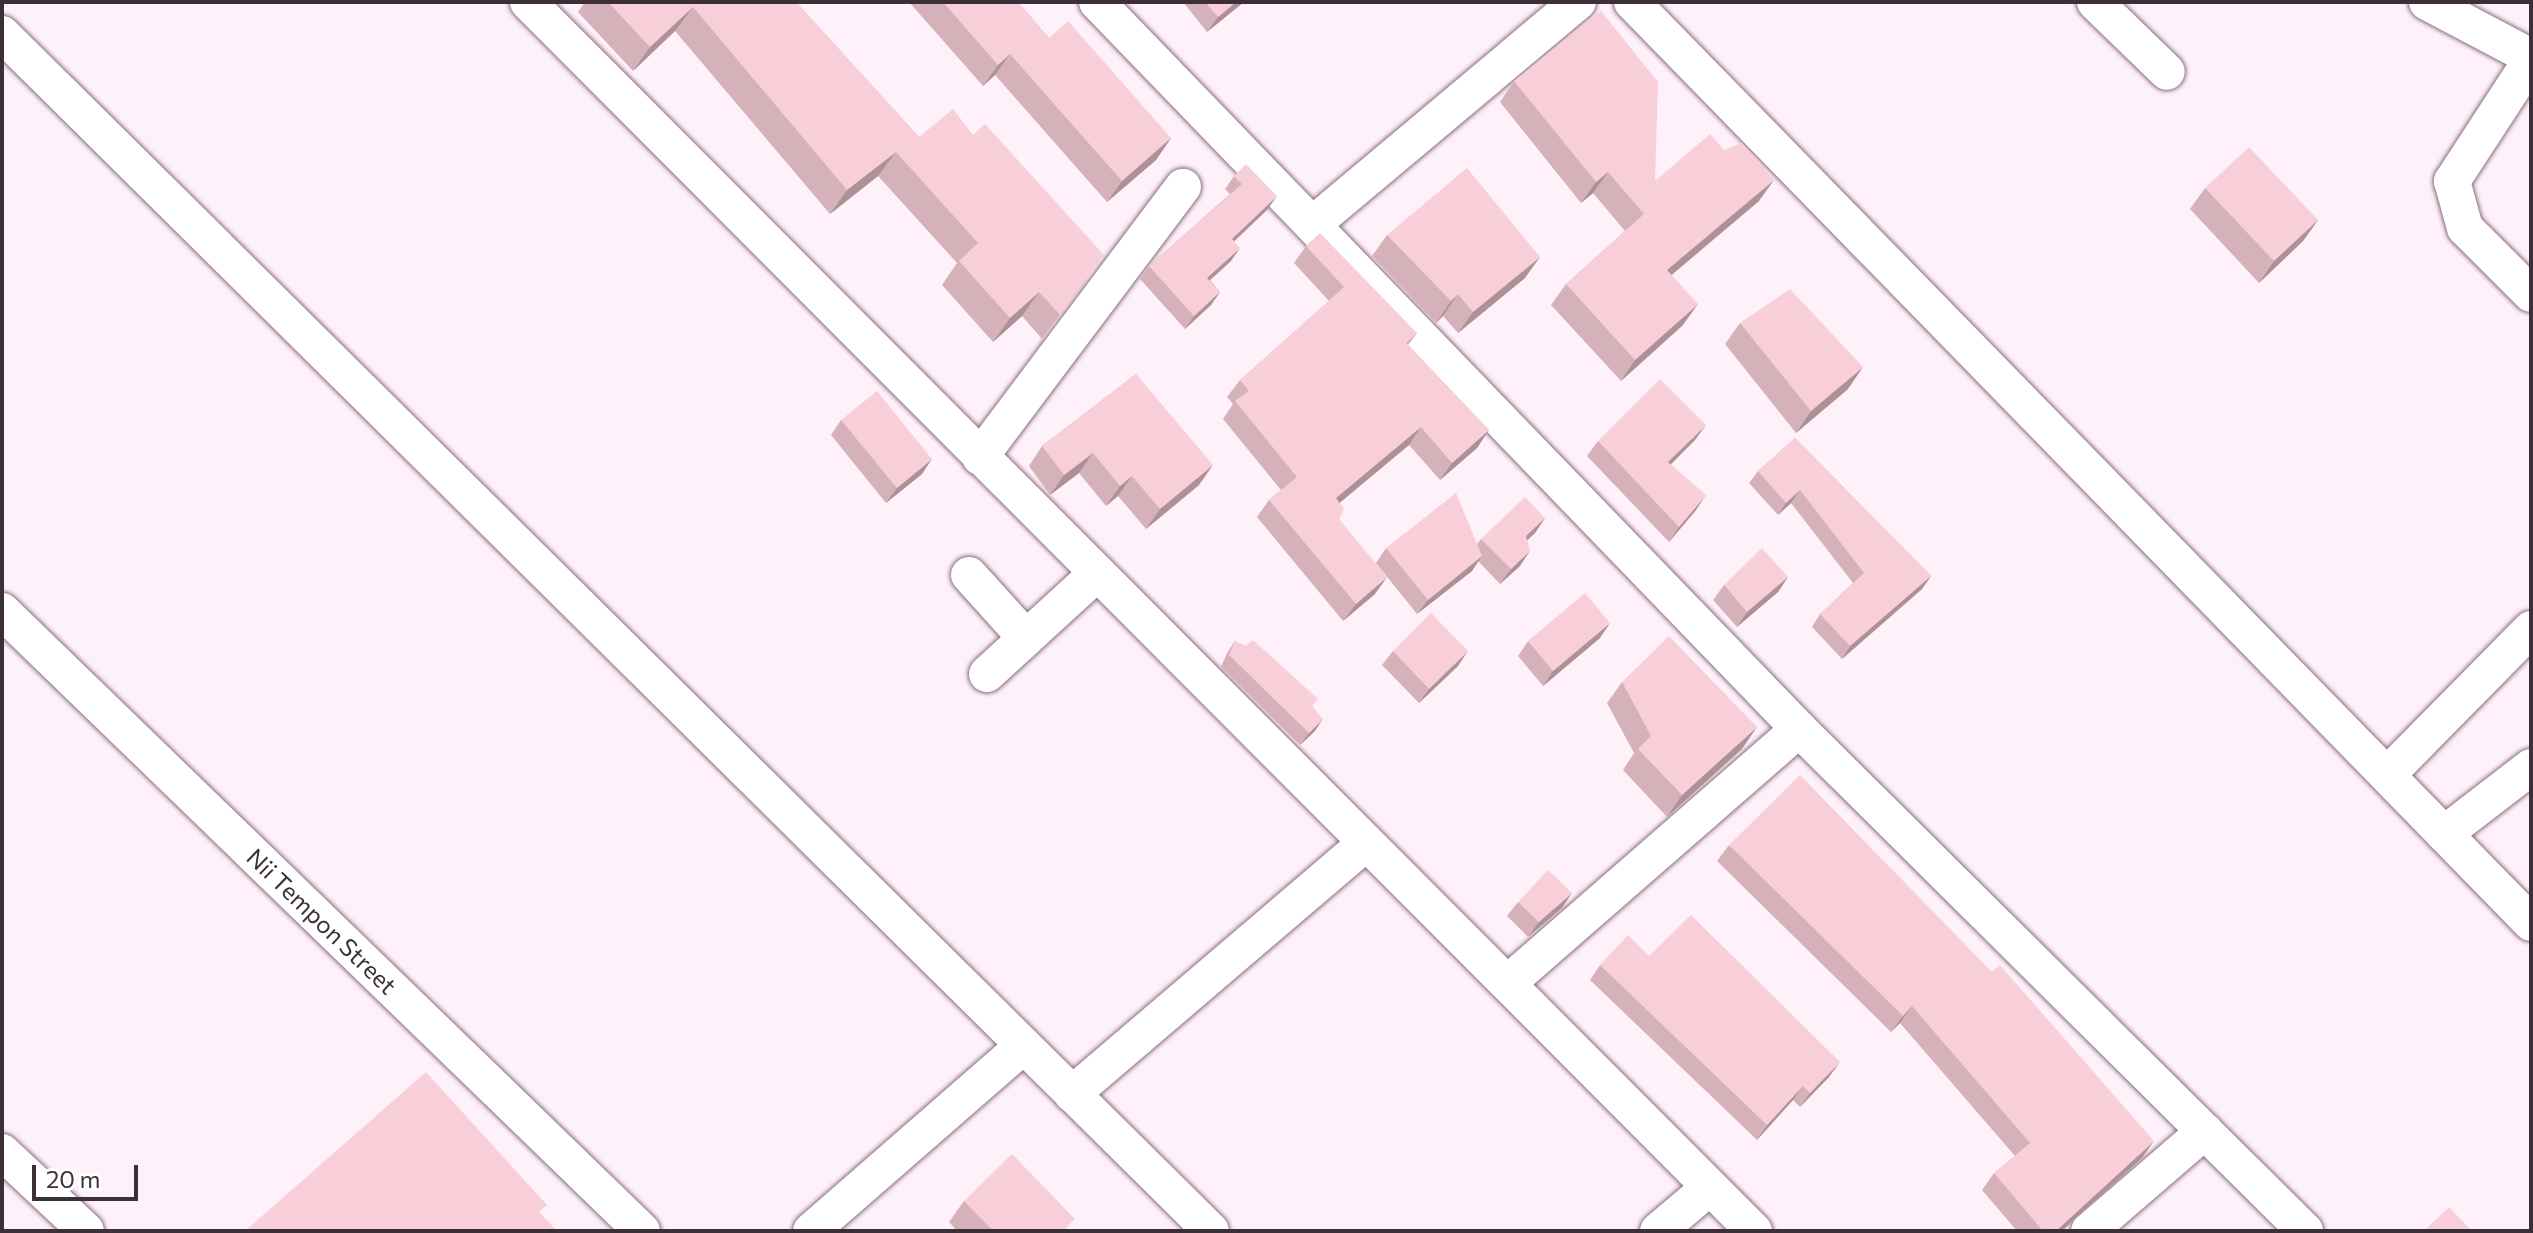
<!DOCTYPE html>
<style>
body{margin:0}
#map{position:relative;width:2533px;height:1233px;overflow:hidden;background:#fff1fa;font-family:Commissioner,sans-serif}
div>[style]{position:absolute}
.roads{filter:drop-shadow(0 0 2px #8a6d82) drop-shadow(0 0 2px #8a6d82)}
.minor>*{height:36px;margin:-18px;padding:0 18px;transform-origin:18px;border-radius:18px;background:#fff}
.wall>*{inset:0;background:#d5b2ba}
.shaded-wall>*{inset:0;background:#ae9197}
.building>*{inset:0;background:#f8cfd8}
span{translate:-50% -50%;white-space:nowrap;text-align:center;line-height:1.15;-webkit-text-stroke:6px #fff;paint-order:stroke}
.street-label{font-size:24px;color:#3c2f38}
.frame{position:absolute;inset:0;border:4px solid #3c2f38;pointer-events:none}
.scale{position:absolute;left:32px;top:1165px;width:106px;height:36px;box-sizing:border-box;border:4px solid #3c2f38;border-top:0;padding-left:10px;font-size:24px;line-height:28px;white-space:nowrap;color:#3c2f38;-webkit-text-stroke:6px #fff;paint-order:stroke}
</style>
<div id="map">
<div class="roads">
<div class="minor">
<div style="left:528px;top:2px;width:1736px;rotate:45.07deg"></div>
<div style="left:1097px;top:2px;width:1011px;rotate:46deg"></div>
<div style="left:1799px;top:729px;width:713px;rotate:44.77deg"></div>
<div style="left:1632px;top:2px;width:1287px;rotate:45.69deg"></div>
<div style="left:2095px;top:2px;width:100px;rotate:44.2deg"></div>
<div style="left:2427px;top:2px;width:118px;rotate:27.9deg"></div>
<div style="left:2px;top:34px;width:1701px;rotate:44.71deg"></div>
<div style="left:2531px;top:60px;width:145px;rotate:123.1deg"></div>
<div style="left:2452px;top:181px;width:49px;rotate:74.5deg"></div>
<div style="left:2465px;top:228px;width:93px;rotate:45deg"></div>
<div style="left:1313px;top:224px;width:346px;rotate:-40deg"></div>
<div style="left:980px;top:457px;width:338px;rotate:-53.1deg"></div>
<div style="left:969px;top:575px;width:85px;rotate:47.9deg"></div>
<div style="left:2px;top:611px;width:891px;rotate:44.09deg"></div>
<div style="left:987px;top:674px;width:148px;rotate:-42.5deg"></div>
<div style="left:2387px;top:775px;width:205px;rotate:-45.4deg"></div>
<div style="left:2444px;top:834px;width:110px;rotate:-37.6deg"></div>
<div style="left:1509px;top:982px;width:385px;rotate:-41.1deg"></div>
<div style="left:1072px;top:1094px;width:385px;rotate:-40.5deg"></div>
<div style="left:2px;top:1152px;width:115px;rotate:43.2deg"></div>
<div style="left:811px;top:1231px;width:279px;rotate:-41.1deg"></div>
<div style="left:1658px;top:1231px;width:68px;rotate:-40.2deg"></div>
<div style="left:2089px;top:1231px;width:153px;rotate:-40.8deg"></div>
</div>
</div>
<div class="wall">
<div style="clip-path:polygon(585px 2px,796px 2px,919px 137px,1087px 279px,1042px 339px,1022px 316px,993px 342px,942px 285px,957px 263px,878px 176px,830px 214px,675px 31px,633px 71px,578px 12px)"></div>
<div style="clip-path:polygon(909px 2px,1018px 2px,1049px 38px,1171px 138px,1156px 160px,1107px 202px,995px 75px,983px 86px)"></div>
<div style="clip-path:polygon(1183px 2px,1244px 2px,1207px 32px)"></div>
<div style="clip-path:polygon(1514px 81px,1655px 181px,1724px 150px,1759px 201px,1672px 275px,1683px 325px,1621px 381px,1551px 305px,1566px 284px,1625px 231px,1593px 193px,1581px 203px,1500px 102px)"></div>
<div style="clip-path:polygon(1234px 176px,1268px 209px,1234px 241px,1231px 261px,1210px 280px,1220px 292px,1211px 305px,1185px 329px,1140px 279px,1149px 266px,1230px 194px,1225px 189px)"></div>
<div style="clip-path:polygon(2205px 188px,2318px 220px,2303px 241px,2259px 283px,2190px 209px)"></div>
<div style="clip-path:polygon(1387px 235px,1525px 278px,1458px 333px,1443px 316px,1436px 323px,1372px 256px)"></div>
<div style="clip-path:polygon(1306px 246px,1417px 333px,1408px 345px,1489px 430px,1477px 448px,1440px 480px,1409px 445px,1339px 503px,1339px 519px,1375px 594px,1343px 621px,1257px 517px,1269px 500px,1281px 490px,1223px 419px,1233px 404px,1227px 397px,1240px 380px,1329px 301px,1294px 263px)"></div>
<div style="clip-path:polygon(1740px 323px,1848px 389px,1796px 433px,1725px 344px)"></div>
<div style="clip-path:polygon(1136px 374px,1199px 485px,1146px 529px,1118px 496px,1106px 506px,1079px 473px,1050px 495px,1029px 466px,1042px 446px)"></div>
<div style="clip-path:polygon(841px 420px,922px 474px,886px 503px,831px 435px)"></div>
<div style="clip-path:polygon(1795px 438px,1931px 576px,1922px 589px,1842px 659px,1812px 627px,1820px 614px,1853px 583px,1791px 503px,1778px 515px,1749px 483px,1758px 471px)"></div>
<div style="clip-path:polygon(1695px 440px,1671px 464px,1696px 510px,1669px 542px,1587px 456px,1598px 441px)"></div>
<div style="clip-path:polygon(1545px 518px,1535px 533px,1527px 540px,1520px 566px,1500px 584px,1478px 561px,1472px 571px,1417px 614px,1376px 563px,1386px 548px,1477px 544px,1481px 539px)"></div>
<div style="clip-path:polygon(1788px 577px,1778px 592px,1737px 627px,1713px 600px,1724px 585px)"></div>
<div style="clip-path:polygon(1600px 638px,1543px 686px,1518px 656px,1528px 641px)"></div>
<div style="clip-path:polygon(1235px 641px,1313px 707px,1315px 731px,1300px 745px,1221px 667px,1227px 653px)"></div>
<div style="clip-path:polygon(1393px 651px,1458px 666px,1419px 703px,1382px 665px)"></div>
<div style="clip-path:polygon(1622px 682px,1742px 749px,1667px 817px,1623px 770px,1634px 753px,1607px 703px)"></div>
<div style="clip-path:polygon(1729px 845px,2142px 1158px,2062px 1231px,2017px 1231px,1982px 1190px,1994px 1173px,2015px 1156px,1900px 1023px,1891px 1032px,1717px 861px)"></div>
<div style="clip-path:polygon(1518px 902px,1562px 908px,1528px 937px,1507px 916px)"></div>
<div style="clip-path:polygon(1649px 956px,1829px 1077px,1800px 1107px,1793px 1100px,1757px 1140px,1590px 980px,1600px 965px)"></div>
<div style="clip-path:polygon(964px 1201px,1067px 1231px,957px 1231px,949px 1222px)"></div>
</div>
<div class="shaded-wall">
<div style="clip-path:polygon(1236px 2px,1244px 2px,1207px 32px,1218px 17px)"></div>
<div style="clip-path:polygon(693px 7px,675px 31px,633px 71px,650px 47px)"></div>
<div style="clip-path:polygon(1010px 54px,995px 75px,983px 86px,998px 65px)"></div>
<div style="clip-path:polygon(1171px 138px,1156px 160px,1107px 202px,1122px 181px)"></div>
<div style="clip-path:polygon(896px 152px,878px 176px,830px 214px,847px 190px)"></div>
<div style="clip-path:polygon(1608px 172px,1593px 193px,1581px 203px,1596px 182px)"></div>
<div style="clip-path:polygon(1774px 180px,1759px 201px,1652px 291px,1667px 270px)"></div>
<div style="clip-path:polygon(1277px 196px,1268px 209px,1223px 252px,1232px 239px)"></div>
<div style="clip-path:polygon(2318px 220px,2303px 241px,2259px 283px,2274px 261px)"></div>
<div style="clip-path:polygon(1240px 248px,1231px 261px,1198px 291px,1207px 278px)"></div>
<div style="clip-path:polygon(1540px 257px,1525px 278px,1458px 333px,1473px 312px)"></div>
<div style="clip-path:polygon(1039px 292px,1022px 316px,993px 342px,1010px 318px)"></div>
<div style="clip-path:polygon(1220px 292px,1211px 305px,1185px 329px,1194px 316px)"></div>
<div style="clip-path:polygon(1458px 294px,1443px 316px,1436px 323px,1451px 301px)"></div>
<div style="clip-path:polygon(1698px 304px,1683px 325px,1621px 381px,1635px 360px)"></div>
<div style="clip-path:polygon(1863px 367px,1848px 389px,1796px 433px,1811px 411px)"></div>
<div style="clip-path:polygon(1706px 425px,1695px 440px,1658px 477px,1668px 462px)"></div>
<div style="clip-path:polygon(1421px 427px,1409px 445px,1324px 516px,1336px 498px)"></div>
<div style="clip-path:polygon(1489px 430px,1477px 448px,1440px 480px,1452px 463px)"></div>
<div style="clip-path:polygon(1093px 453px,1079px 473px,1050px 495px,1064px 475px)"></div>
<div style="clip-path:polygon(932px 459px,922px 474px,886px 503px,897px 488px)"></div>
<div style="clip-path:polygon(1213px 465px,1199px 485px,1146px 529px,1160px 509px)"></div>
<div style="clip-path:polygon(1132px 476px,1118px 496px,1106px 506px,1120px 486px)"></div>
<div style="clip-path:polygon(1800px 490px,1791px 503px,1778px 515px,1786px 503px)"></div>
<div style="clip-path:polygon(1706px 495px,1696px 510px,1669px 542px,1679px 527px)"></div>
<div style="clip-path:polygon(1545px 518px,1535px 533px,1516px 551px,1526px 536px)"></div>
<div style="clip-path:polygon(1530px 551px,1520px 566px,1500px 584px,1511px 569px)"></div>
<div style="clip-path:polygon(1482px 556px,1472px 571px,1417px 614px,1428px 600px)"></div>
<div style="clip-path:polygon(1931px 576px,1922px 589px,1842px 659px,1850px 646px)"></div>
<div style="clip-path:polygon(1387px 577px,1375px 594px,1343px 621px,1356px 604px)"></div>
<div style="clip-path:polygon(1788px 577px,1778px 592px,1737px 627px,1747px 612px)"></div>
<div style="clip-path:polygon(1610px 623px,1600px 638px,1543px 686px,1553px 671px)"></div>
<div style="clip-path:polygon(1468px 651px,1458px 666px,1419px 703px,1429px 689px)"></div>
<div style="clip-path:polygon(1323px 719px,1315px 731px,1300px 745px,1309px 733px)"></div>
<div style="clip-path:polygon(1757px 727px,1742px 749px,1667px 817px,1682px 795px)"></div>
<div style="clip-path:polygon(1572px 893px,1562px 908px,1528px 937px,1539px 922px)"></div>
<div style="clip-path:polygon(1912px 1006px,1900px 1023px,1891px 1032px,1903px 1016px)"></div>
<div style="clip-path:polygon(1840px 1062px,1829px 1077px,1800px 1107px,1810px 1093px)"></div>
<div style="clip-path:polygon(1803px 1086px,1793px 1100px,1757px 1140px,1767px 1125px)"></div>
<div style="clip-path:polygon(2154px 1141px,2142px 1158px,2062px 1231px,2056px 1231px)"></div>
</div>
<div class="building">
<div style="clip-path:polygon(608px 2px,796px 2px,919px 137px,953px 109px,973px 135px,985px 124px,1104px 255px,1060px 315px,1039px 292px,1010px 318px,959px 261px,978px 243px,896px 152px,847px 190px,693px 7px,650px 47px)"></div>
<div style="clip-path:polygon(943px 2px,1018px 2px,1049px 38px,1068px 21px,1171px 138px,1122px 181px,1010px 54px,998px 65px)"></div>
<div style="clip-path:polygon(1205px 2px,1236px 2px,1218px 17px)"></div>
<div style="clip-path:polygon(1601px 11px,1658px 82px,1655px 181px,1710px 134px,1724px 150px,1742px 143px,1774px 180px,1667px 270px,1698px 304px,1635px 360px,1566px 284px,1644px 214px,1608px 172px,1596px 182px,1514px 81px)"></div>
<div style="clip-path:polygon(2249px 147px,2318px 220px,2274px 261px,2205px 188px)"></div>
<div style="clip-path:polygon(1246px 164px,1277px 196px,1232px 239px,1240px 248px,1207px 278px,1220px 292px,1194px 316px,1149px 266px,1242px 184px,1234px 176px)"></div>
<div style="clip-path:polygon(1467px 168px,1540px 257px,1473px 312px,1458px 294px,1451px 301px,1387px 235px)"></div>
<div style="clip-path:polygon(1320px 233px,1417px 333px,1406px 343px,1489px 430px,1452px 463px,1421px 427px,1336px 498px,1344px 509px,1339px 519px,1387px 577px,1356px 604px,1269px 500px,1297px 477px,1235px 401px,1249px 391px,1240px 380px,1344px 287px,1306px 246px)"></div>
<div style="clip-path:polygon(1790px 289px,1863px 367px,1811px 411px,1740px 323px)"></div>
<div style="clip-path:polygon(1136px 374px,1213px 465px,1160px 509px,1132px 476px,1120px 486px,1093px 453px,1064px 475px,1042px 446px)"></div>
<div style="clip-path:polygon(1660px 379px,1706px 425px,1668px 462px,1706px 495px,1679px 527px,1598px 441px)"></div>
<div style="clip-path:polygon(877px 391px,932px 459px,897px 488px,841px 420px)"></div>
<div style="clip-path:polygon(1795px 438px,1931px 576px,1850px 646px,1820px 614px,1864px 573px,1800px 490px,1786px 503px,1758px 471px)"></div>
<div style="clip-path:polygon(1456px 493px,1482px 556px,1428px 600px,1386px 548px)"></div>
<div style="clip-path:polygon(1525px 497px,1545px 518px,1526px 536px,1530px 551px,1511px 569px,1481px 539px)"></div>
<div style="clip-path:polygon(1762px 548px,1788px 577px,1747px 612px,1724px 585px)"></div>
<div style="clip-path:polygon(1585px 593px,1610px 623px,1553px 671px,1528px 641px)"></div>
<div style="clip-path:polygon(1431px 613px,1468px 651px,1429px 689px,1393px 651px)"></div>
<div style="clip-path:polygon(1669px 636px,1757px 727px,1682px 795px,1638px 749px,1651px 736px,1622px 682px)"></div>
<div style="clip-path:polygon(1253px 640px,1318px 699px,1312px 706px,1323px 719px,1309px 733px,1229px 655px,1235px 641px,1246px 646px)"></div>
<div style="clip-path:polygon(1800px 775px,1992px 972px,2000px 965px,2154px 1141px,2056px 1231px,2043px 1231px,1994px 1173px,2030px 1143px,1912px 1006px,1903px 1016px,1729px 845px)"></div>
<div style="clip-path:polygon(1548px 870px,1572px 893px,1539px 922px,1518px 902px)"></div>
<div style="clip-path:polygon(1691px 915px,1840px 1062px,1810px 1093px,1803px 1086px,1767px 1125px,1600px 965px,1628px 935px,1649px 956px)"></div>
<div style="clip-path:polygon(426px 1072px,547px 1205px,539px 1212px,557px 1231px,245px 1231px)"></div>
<div style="clip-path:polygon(1012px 1154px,1075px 1219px,1063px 1231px,993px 1231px,964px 1201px)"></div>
<div style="clip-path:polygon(2449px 1207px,2472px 1231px,2424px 1231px)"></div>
</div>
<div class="street-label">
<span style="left:322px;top:921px;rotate:44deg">Nii Tempon Street</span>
</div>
<div class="frame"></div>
<div class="scale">20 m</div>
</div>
